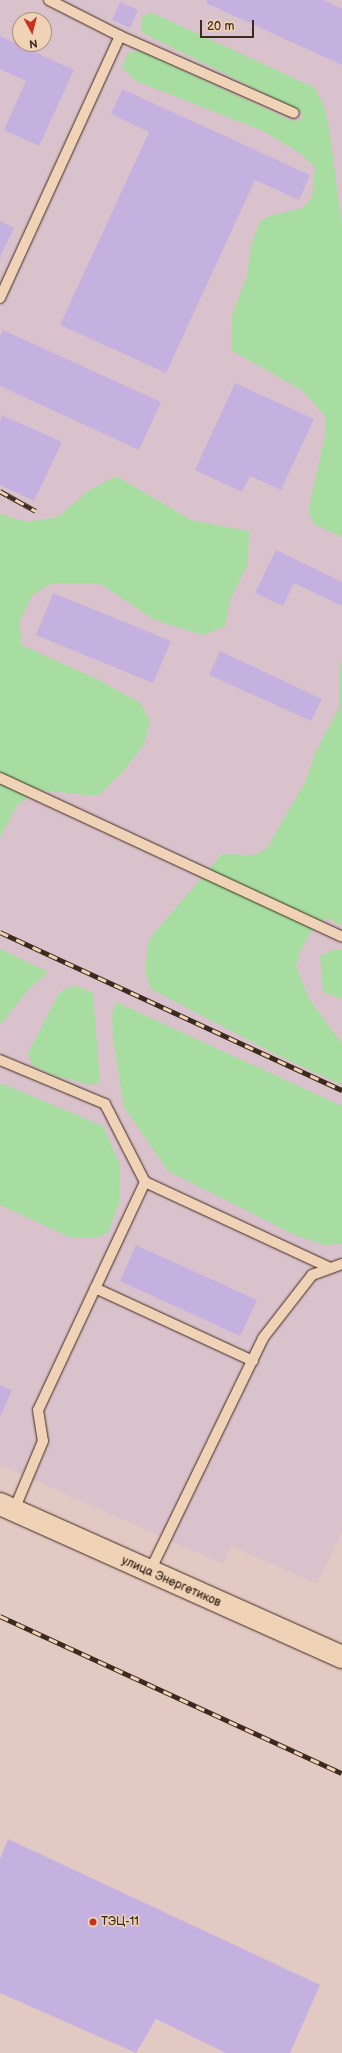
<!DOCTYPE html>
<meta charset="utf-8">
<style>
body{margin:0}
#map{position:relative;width:342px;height:2053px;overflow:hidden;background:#e3c9c3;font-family:"Balsamiq Sans",sans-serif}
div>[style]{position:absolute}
.built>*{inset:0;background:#dac2cc}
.green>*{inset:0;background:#a7dda1}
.building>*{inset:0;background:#c5b1e0}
.roads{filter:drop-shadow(0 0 1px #3b2a1e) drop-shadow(0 0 1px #3b2a1e)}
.service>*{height:10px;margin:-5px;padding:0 5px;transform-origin:5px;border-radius:5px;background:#f0d3b6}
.tertiary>*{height:22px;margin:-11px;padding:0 11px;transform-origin:11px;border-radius:11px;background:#f0d3b6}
.rail>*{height:4.5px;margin-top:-2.25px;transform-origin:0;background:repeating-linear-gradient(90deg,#f0d3b6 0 9px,#3b2a1e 0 18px);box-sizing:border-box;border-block:1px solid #3b2a1e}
.dots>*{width:11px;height:11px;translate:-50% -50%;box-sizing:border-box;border:2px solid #f0d3b6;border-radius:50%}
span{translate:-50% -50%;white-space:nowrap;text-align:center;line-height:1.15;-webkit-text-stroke:3px #f0d3b6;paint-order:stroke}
.street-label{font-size:12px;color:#3b2a1e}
.poi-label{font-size:12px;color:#3b2a1e}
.left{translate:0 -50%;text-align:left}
.north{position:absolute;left:12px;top:12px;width:40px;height:40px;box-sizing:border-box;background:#f0d3b6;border:1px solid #a88f79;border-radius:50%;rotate:173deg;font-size:11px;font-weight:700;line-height:16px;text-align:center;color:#3b2a1e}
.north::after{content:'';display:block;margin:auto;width:14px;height:18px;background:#c8321e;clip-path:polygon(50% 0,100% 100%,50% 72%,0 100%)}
.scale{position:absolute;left:200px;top:20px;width:54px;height:18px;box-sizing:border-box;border:2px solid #3b2a1e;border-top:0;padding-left:5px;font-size:12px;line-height:14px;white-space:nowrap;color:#3b2a1e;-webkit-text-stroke:3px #f0d3b6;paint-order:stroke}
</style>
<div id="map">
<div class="built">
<div style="clip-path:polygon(evenodd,0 0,342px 0,342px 1532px,317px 1584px,232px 1546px,223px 1564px,0 1465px,0 0,20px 20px,44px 20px,44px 44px,20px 44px,20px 20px)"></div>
</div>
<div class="green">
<div style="clip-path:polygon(147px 14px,155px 14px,315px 88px,324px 106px,329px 127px,342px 227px,342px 537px,314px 524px,308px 512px,325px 435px,325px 416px,302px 390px,231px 350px,232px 315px,247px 276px,251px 246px,260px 221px,272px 215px,303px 208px,312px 197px,315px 167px,297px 151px,261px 130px,136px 81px,122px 68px,127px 53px,140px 51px,292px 121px,302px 119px,302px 112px,141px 32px,142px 18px)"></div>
<div style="clip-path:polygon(116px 476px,191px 520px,249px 531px,248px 563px,230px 600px,225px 626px,203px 635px,155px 620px,99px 583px,52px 583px,32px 595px,20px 621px,21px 645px,97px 679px,140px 703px,150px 721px,144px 744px,123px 772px,97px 796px,39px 790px,17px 805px,0 837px,0 514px,26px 522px,58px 517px,88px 491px)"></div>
<div style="clip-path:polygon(342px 661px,342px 926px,328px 918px,314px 927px,301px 949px,296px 966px,309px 999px,342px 1044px,342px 1085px,275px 1054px,151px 989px,145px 970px,149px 939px,222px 854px,254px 855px,267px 848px,305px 782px,316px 751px,339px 708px,340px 666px)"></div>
<div style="clip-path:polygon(0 949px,48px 972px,29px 989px,0 1025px)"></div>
<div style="clip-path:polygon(334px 949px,342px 950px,342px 999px,323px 992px,320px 956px)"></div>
<div style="clip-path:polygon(77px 986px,93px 993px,100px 1082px,90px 1085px,53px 1075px,32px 1065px,28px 1053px,59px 993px,68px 987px)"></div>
<div style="clip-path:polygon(116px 1002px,342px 1106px,342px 1244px,324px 1245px,295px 1235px,168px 1171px,124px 1107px,113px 1038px,112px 1016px)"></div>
<div style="clip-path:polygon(3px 1084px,103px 1126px,120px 1165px,119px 1202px,108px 1233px,95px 1238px,72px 1238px,0 1205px,0 1085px)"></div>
</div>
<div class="building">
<div style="clip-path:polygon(207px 0,323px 0,342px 9px,342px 65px,206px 3px)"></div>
<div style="clip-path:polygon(120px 2px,138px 10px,130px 28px,112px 20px)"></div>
<div style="clip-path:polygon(0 36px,74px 70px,39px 146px,4px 130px,26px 81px,0 69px)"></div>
<div style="clip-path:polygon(122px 89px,310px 175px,299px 200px,255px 180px,166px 373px,60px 325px,149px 132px,111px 114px)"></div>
<div style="clip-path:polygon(0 221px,14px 228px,0 257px)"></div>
<div style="clip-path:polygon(3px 330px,161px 402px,139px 450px,0 386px,0 337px)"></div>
<div style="clip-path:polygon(235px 383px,314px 419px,281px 490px,250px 476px,242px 492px,195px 470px)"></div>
<div style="clip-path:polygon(2px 415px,62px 442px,34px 501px,0 485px,0 421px)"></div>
<div style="clip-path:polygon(276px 550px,342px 582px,342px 606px,294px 583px,283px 606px,255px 593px)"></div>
<div style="clip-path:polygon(53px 593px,171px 641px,153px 683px,36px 635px)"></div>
<div style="clip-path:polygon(220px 651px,322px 699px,311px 721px,209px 675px)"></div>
<div style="clip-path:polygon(136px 1245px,257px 1300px,240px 1336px,120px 1281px)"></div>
<div style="clip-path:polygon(0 1385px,12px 1390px,0 1417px)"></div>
<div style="clip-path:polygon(8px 1839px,320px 1985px,290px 2053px,226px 2053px,156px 2019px,136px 2053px,0 1993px,0 1859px)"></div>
</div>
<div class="roads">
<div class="service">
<div style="left:49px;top:0;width:80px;rotate:26.9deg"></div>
<div style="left:0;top:298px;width:288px;rotate:-65.4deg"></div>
<div style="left:120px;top:36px;width:190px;rotate:23.9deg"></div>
<div style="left:0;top:778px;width:377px;rotate:24.9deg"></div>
<div style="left:0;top:1060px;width:114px;rotate:22.7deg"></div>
<div style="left:105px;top:1104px;width:88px;rotate:62.9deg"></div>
<div style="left:145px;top:1182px;width:252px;rotate:115.1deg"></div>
<div style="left:38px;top:1410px;width:31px;rotate:81deg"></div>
<div style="left:43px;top:1441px;width:75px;rotate:112.8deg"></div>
<div style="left:145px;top:1182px;width:204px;rotate:24.9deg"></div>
<div style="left:95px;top:1288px;width:174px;rotate:24.8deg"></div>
<div style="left:149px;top:1573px;width:261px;rotate:-64.1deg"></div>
<div style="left:263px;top:1338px;width:80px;rotate:-52.1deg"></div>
<div style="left:312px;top:1275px;width:32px;rotate:-20deg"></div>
</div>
<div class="tertiary">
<div style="left:0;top:1504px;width:375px;rotate:24.1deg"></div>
</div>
</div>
<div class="rail">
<div style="left:0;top:491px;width:41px;rotate:29.1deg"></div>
<div style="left:0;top:932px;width:377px;rotate:24.8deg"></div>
<div style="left:0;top:1616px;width:376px;rotate:24.7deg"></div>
</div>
<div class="dots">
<div style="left:93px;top:1922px;background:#c8321e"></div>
</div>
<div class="street-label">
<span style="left:171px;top:1582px;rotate:24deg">улица Энергетиков</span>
</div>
<div class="poi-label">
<span class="left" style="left:101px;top:1922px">ТЭЦ-11</span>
</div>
<div class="north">N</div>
<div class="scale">20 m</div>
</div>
